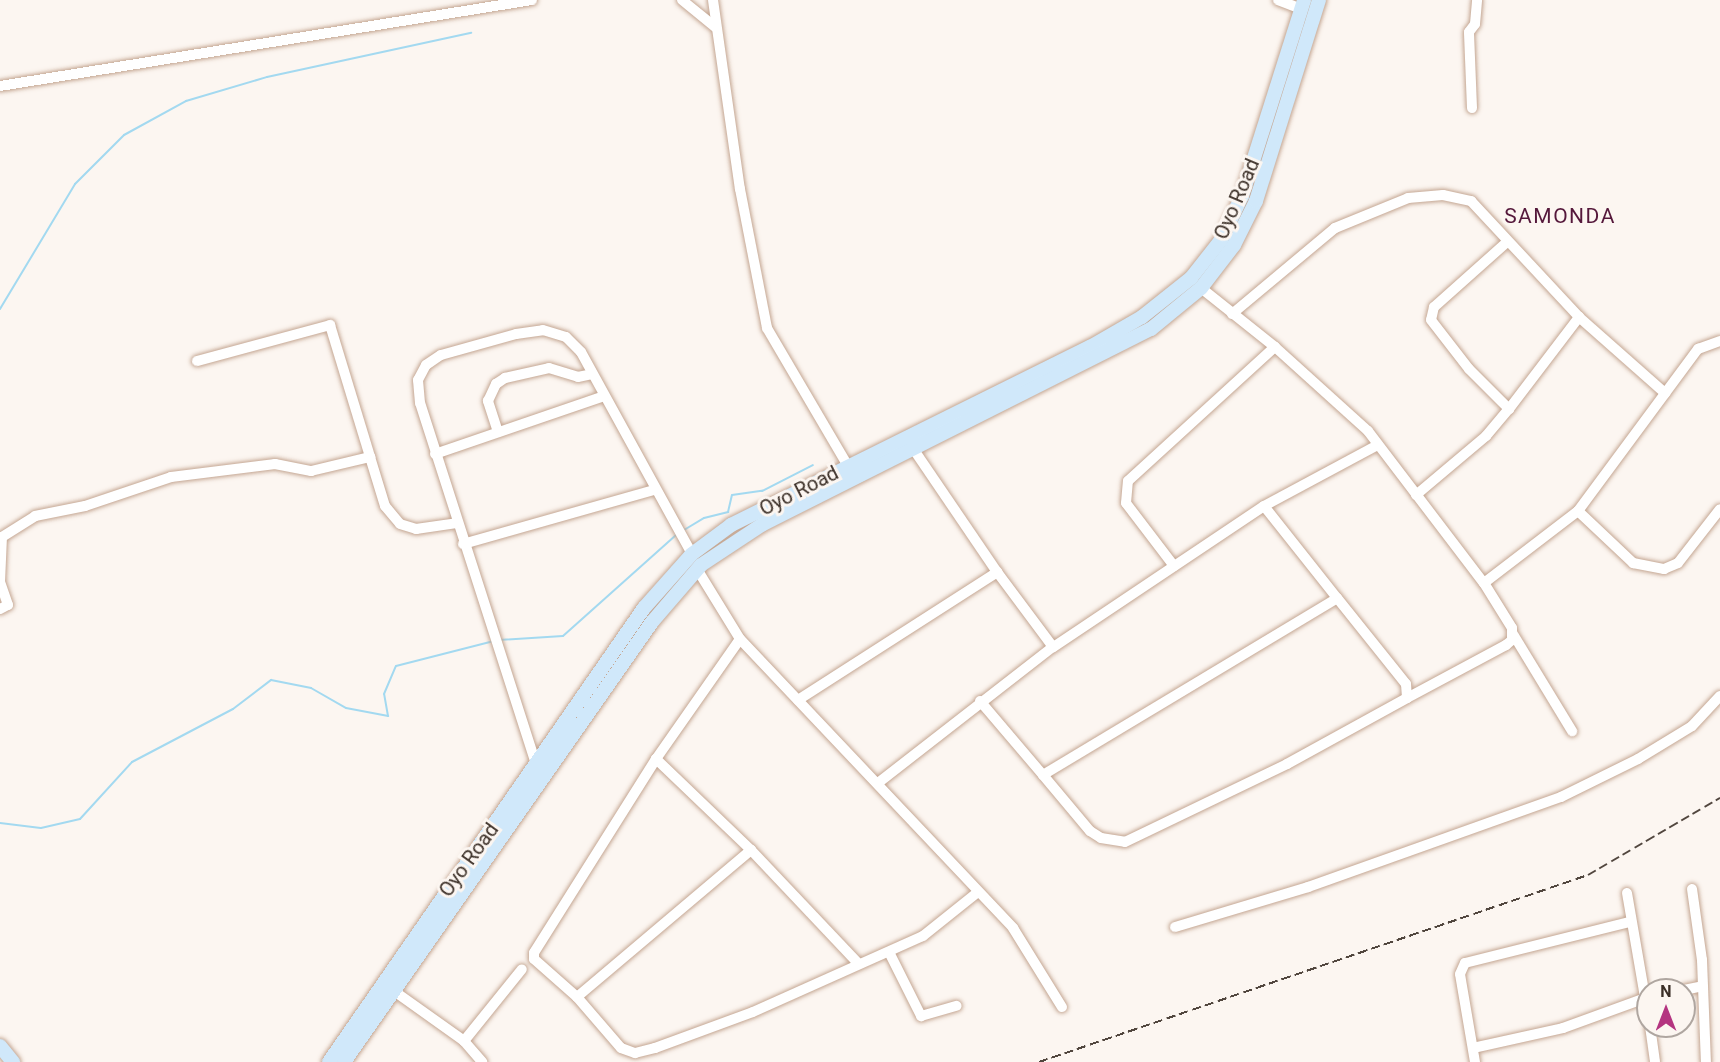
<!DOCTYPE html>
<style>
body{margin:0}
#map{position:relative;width:1720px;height:1062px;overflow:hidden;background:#fcf6f1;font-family:Roboto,sans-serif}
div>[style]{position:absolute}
.stream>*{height:2px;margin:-1px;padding:0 1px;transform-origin:1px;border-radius:1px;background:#a3d9f0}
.roads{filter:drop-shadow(0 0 2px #c4a692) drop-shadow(0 0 2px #c4a692)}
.minor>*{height:10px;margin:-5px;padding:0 5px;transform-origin:5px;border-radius:5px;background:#fff}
.major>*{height:14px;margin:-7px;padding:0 7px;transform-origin:7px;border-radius:7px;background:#d0e8fa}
.rail>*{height:2px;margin-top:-1px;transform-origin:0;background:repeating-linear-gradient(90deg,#51463e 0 9px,transparent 0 13.5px)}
span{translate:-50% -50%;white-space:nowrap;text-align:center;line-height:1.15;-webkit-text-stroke:6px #fcf6f1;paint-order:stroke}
.street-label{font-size:20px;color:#3b2f27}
.neighbourhood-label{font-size:21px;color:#55183b;letter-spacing:1.5px}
.north{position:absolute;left:1636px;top:978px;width:60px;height:60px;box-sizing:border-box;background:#fcf6f1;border:2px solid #afa6a0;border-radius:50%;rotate:0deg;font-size:16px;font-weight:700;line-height:24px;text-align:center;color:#3b2f27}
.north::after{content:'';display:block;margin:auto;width:21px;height:27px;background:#b43480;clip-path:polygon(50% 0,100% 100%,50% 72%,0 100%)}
</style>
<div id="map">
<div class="stream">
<div style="left:0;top:309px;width:146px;rotate:-59deg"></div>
<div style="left:75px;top:184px;width:69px;rotate:-45deg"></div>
<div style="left:124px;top:135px;width:71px;rotate:-28.7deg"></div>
<div style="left:186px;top:101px;width:84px;rotate:-16.5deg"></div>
<div style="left:267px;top:77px;width:209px;rotate:-12.2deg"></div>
<div style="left:684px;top:530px;width:23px;rotate:-31deg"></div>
<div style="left:704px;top:518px;width:25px;rotate:-14deg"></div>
<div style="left:728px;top:512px;width:17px;rotate:-77deg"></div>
<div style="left:732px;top:495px;width:30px;rotate:-8deg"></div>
<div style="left:762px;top:491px;width:57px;rotate:-27deg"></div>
<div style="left:499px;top:640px;width:64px;rotate:-3.6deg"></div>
<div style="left:563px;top:636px;width:152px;rotate:-41.8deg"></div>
<div style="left:0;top:823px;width:41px;rotate:7deg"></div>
<div style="left:41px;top:828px;width:40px;rotate:-13deg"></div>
<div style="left:80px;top:819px;width:77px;rotate:-47.6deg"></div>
<div style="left:132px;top:762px;width:114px;rotate:-27.7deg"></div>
<div style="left:233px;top:709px;width:48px;rotate:-37.3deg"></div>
<div style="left:271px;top:680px;width:41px;rotate:11.3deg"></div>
<div style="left:311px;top:688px;width:40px;rotate:29.7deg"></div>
<div style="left:346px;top:708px;width:43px;rotate:10.8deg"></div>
<div style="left:388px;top:716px;width:22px;rotate:-100deg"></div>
<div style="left:384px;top:694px;width:30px;rotate:-67deg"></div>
<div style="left:396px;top:666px;width:101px;rotate:-14.3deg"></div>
</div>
<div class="roads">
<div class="minor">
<div style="left:682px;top:0;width:43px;rotate:39.3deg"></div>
<div style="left:713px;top:0;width:191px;rotate:81.9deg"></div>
<div style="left:740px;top:189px;width:142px;rotate:79deg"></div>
<div style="left:767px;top:328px;width:160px;rotate:59.6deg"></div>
<div style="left:1278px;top:0;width:25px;rotate:21deg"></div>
<div style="left:0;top:86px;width:539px;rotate:-9.18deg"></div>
<div style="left:1472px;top:108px;width:76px;rotate:-92.3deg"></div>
<div style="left:1469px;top:32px;width:10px;rotate:-53deg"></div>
<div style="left:1475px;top:24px;width:24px;rotate:-85deg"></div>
<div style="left:1507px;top:242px;width:98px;rotate:138.3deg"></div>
<div style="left:1434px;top:307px;width:13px;rotate:103deg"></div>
<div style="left:1431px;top:320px;width:62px;rotate:52.2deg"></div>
<div style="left:1469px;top:369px;width:57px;rotate:45deg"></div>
<div style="left:1509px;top:409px;width:116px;rotate:-52.7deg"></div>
<div style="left:1232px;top:314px;width:134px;rotate:-39.9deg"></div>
<div style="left:1335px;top:228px;width:79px;rotate:-22.3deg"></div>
<div style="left:1408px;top:198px;width:35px;rotate:-5deg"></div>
<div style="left:1443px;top:195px;width:29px;rotate:12deg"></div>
<div style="left:1471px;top:201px;width:158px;rotate:47deg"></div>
<div style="left:1579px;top:317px;width:115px;rotate:41.5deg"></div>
<div style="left:1275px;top:347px;width:125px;rotate:42.1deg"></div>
<div style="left:1368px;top:431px;width:191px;rotate:52.7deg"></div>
<div style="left:1484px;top:583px;width:53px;rotate:58.1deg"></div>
<div style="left:1512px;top:628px;width:12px;rotate:90deg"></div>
<div style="left:1512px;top:640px;width:8px;rotate:140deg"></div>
<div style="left:1506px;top:645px;width:112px;rotate:151.8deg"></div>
<div style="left:197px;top:361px;width:138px;rotate:-15.1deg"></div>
<div style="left:330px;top:325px;width:138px;rotate:73.1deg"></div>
<div style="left:498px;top:432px;width:33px;rotate:-108deg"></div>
<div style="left:488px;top:401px;width:19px;rotate:-65deg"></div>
<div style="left:496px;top:384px;width:11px;rotate:-34deg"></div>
<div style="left:505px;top:378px;width:45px;rotate:-12.8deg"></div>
<div style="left:549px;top:368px;width:30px;rotate:17deg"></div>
<div style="left:578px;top:377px;width:14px;rotate:-12deg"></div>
<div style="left:435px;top:454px;width:179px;rotate:-18.9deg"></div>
<div style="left:1416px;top:495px;width:92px;rotate:-40.1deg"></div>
<div style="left:1486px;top:436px;width:35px;rotate:-50deg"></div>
<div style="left:1264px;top:506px;width:129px;rotate:-28.2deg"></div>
<div style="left:1578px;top:511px;width:76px;rotate:43.4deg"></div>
<div style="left:1633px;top:563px;width:32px;rotate:11deg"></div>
<div style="left:1664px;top:569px;width:15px;rotate:-23deg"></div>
<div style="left:1678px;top:563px;width:68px;rotate:-52.1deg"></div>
<div style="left:463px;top:544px;width:198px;rotate:-15.8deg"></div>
<div style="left:1174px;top:566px;width:79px;rotate:-127.3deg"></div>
<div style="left:1126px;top:503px;width:22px;rotate:-85deg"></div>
<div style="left:1128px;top:481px;width:199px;rotate:-42.4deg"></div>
<div style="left:1275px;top:347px;width:95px;rotate:-141.4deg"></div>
<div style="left:1484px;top:583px;width:118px;rotate:-37.5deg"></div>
<div style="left:1578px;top:511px;width:202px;rotate:-53.5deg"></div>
<div style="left:1698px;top:349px;width:23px;rotate:-20deg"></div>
<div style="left:0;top:609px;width:9px;rotate:-27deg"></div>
<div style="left:8px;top:605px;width:24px;rotate:-109deg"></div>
<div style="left:0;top:582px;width:45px;rotate:-87.5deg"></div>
<div style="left:2px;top:537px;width:39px;rotate:-32deg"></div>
<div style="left:35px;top:516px;width:51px;rotate:-11.3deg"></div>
<div style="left:85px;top:506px;width:91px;rotate:-18.6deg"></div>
<div style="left:171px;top:477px;width:105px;rotate:-7.1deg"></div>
<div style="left:275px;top:464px;width:37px;rotate:11deg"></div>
<div style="left:311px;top:471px;width:61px;rotate:-13.3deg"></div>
<div style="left:370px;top:457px;width:51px;rotate:73deg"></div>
<div style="left:385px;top:506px;width:23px;rotate:50deg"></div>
<div style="left:400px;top:524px;width:17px;rotate:17deg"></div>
<div style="left:416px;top:529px;width:41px;rotate:-8.3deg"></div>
<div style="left:1513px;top:634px;width:114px;rotate:58.7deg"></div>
<div style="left:740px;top:639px;width:398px;rotate:46.6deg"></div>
<div style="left:1013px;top:928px;width:93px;rotate:58.2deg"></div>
<div style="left:798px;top:700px;width:237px;rotate:-32.7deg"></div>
<div style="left:997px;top:572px;width:148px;rotate:-124.2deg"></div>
<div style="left:980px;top:701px;width:97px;rotate:49.6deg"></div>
<div style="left:1043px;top:775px;width:343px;rotate:-31deg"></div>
<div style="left:1337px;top:598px;width:117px;rotate:-128.4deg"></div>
<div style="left:1264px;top:506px;width:254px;rotate:146.2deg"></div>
<div style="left:656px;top:759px;width:229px;rotate:122.2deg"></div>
<div style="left:534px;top:953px;width:6px;rotate:90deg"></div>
<div style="left:534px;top:959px;width:57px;rotate:41.5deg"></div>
<div style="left:577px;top:997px;width:228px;rotate:-40.2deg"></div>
<div style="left:751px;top:850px;width:132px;rotate:-136.2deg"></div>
<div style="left:656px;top:759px;width:146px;rotate:-55deg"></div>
<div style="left:740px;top:639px;width:82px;rotate:-121.6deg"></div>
<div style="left:536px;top:764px;width:379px;rotate:-107.8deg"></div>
<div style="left:420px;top:403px;width:23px;rotate:-95deg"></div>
<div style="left:418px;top:380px;width:17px;rotate:-62deg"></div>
<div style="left:426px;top:365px;width:18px;rotate:-34deg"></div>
<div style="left:441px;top:355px;width:78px;rotate:-15.6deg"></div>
<div style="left:516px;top:334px;width:27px;rotate:-8deg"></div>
<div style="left:543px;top:330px;width:24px;rotate:17deg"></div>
<div style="left:566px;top:337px;width:21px;rotate:45deg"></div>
<div style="left:581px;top:352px;width:230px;rotate:61.2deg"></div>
<div style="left:1043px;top:775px;width:73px;rotate:50deg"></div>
<div style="left:1090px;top:831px;width:13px;rotate:32deg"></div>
<div style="left:1101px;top:838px;width:24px;rotate:9deg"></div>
<div style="left:1125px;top:842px;width:180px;rotate:-25.7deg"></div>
<div style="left:1287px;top:764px;width:137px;rotate:-28.8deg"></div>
<div style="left:1407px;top:698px;width:14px;rotate:-94deg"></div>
<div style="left:1406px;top:684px;width:110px;rotate:-128.7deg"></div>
<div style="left:878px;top:783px;width:222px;rotate:-37.9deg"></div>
<div style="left:1053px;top:647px;width:94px;rotate:-126.7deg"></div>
<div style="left:751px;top:850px;width:154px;rotate:46.6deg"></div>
<div style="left:1692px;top:889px;width:72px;rotate:82deg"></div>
<div style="left:1702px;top:960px;width:102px;rotate:87.8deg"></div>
<div style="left:1627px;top:893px;width:123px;rotate:80.2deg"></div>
<div style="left:1175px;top:927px;width:139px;rotate:-16.7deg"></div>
<div style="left:1308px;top:887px;width:269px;rotate:-19.6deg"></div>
<div style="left:1561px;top:797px;width:86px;rotate:-26.3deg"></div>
<div style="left:1638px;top:759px;width:63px;rotate:-31.4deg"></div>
<div style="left:1692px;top:726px;width:41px;rotate:-47deg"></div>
<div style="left:889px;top:952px;width:72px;rotate:63.4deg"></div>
<div style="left:921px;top:1016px;width:37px;rotate:-16deg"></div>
<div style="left:1684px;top:990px;width:19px;rotate:-12deg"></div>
<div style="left:394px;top:991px;width:86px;rotate:35.5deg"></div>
<div style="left:464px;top:1041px;width:28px;rotate:49deg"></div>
<div style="left:577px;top:997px;width:67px;rotate:49.2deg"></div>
<div style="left:621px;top:1048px;width:15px;rotate:20deg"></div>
<div style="left:635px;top:1053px;width:21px;rotate:-14deg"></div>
<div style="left:655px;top:1048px;width:104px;rotate:-20.2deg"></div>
<div style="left:753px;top:1012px;width:186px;rotate:-24.1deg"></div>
<div style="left:923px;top:936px;width:70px;rotate:-38.7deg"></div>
<div style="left:1650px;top:1026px;width:36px;rotate:82deg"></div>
<div style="left:464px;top:1041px;width:92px;rotate:-51.1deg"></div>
<div style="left:1473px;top:1048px;width:92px;rotate:-12.5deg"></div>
<div style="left:1563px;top:1028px;width:90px;rotate:-20deg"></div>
<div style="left:1475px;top:1062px;width:89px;rotate:-99.7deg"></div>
<div style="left:1460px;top:974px;width:12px;rotate:-66deg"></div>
<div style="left:1465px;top:963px;width:170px;rotate:-14deg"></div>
</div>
<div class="major">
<div style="left:0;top:1046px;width:21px;rotate:51deg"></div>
<div style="left:329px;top:1062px;width:553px;rotate:-55.25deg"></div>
<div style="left:644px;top:608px;width:72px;rotate:-48.4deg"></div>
<div style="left:692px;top:554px;width:49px;rotate:-36.6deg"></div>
<div style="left:731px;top:525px;width:401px;rotate:-26.4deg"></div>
<div style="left:1090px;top:347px;width:60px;rotate:-30deg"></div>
<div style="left:1142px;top:317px;width:63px;rotate:-38.5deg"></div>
<div style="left:1191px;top:278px;width:48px;rotate:-51.7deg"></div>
<div style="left:1221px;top:240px;width:49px;rotate:-64.5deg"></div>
<div style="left:1242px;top:196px;width:206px;rotate:-72.4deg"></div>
<div style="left:344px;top:1062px;width:537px;rotate:-55.01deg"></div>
<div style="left:652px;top:622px;width:75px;rotate:-49.3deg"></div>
<div style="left:701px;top:565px;width:74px;rotate:-33.5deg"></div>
<div style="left:763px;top:524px;width:434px;rotate:-26.7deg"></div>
<div style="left:1151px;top:329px;width:65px;rotate:-39.4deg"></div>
<div style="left:1201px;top:288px;width:54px;rotate:-52.5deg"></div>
<div style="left:1234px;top:245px;width:49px;rotate:-63.4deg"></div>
<div style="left:1256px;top:201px;width:211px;rotate:-72.6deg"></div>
</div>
</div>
<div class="rail">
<div style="left:1039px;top:1062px;width:580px;rotate:-18.81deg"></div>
<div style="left:1588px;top:875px;width:153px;rotate:-30.3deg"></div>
</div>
<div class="street-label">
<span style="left:1237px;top:199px;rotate:-67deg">Oyo Road</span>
<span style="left:799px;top:491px;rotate:-27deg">Oyo Road</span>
<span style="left:469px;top:860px;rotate:-54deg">Oyo Road</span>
</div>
<div class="neighbourhood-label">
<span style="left:1560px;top:216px">SAMONDA</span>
</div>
<div class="north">N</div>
</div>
